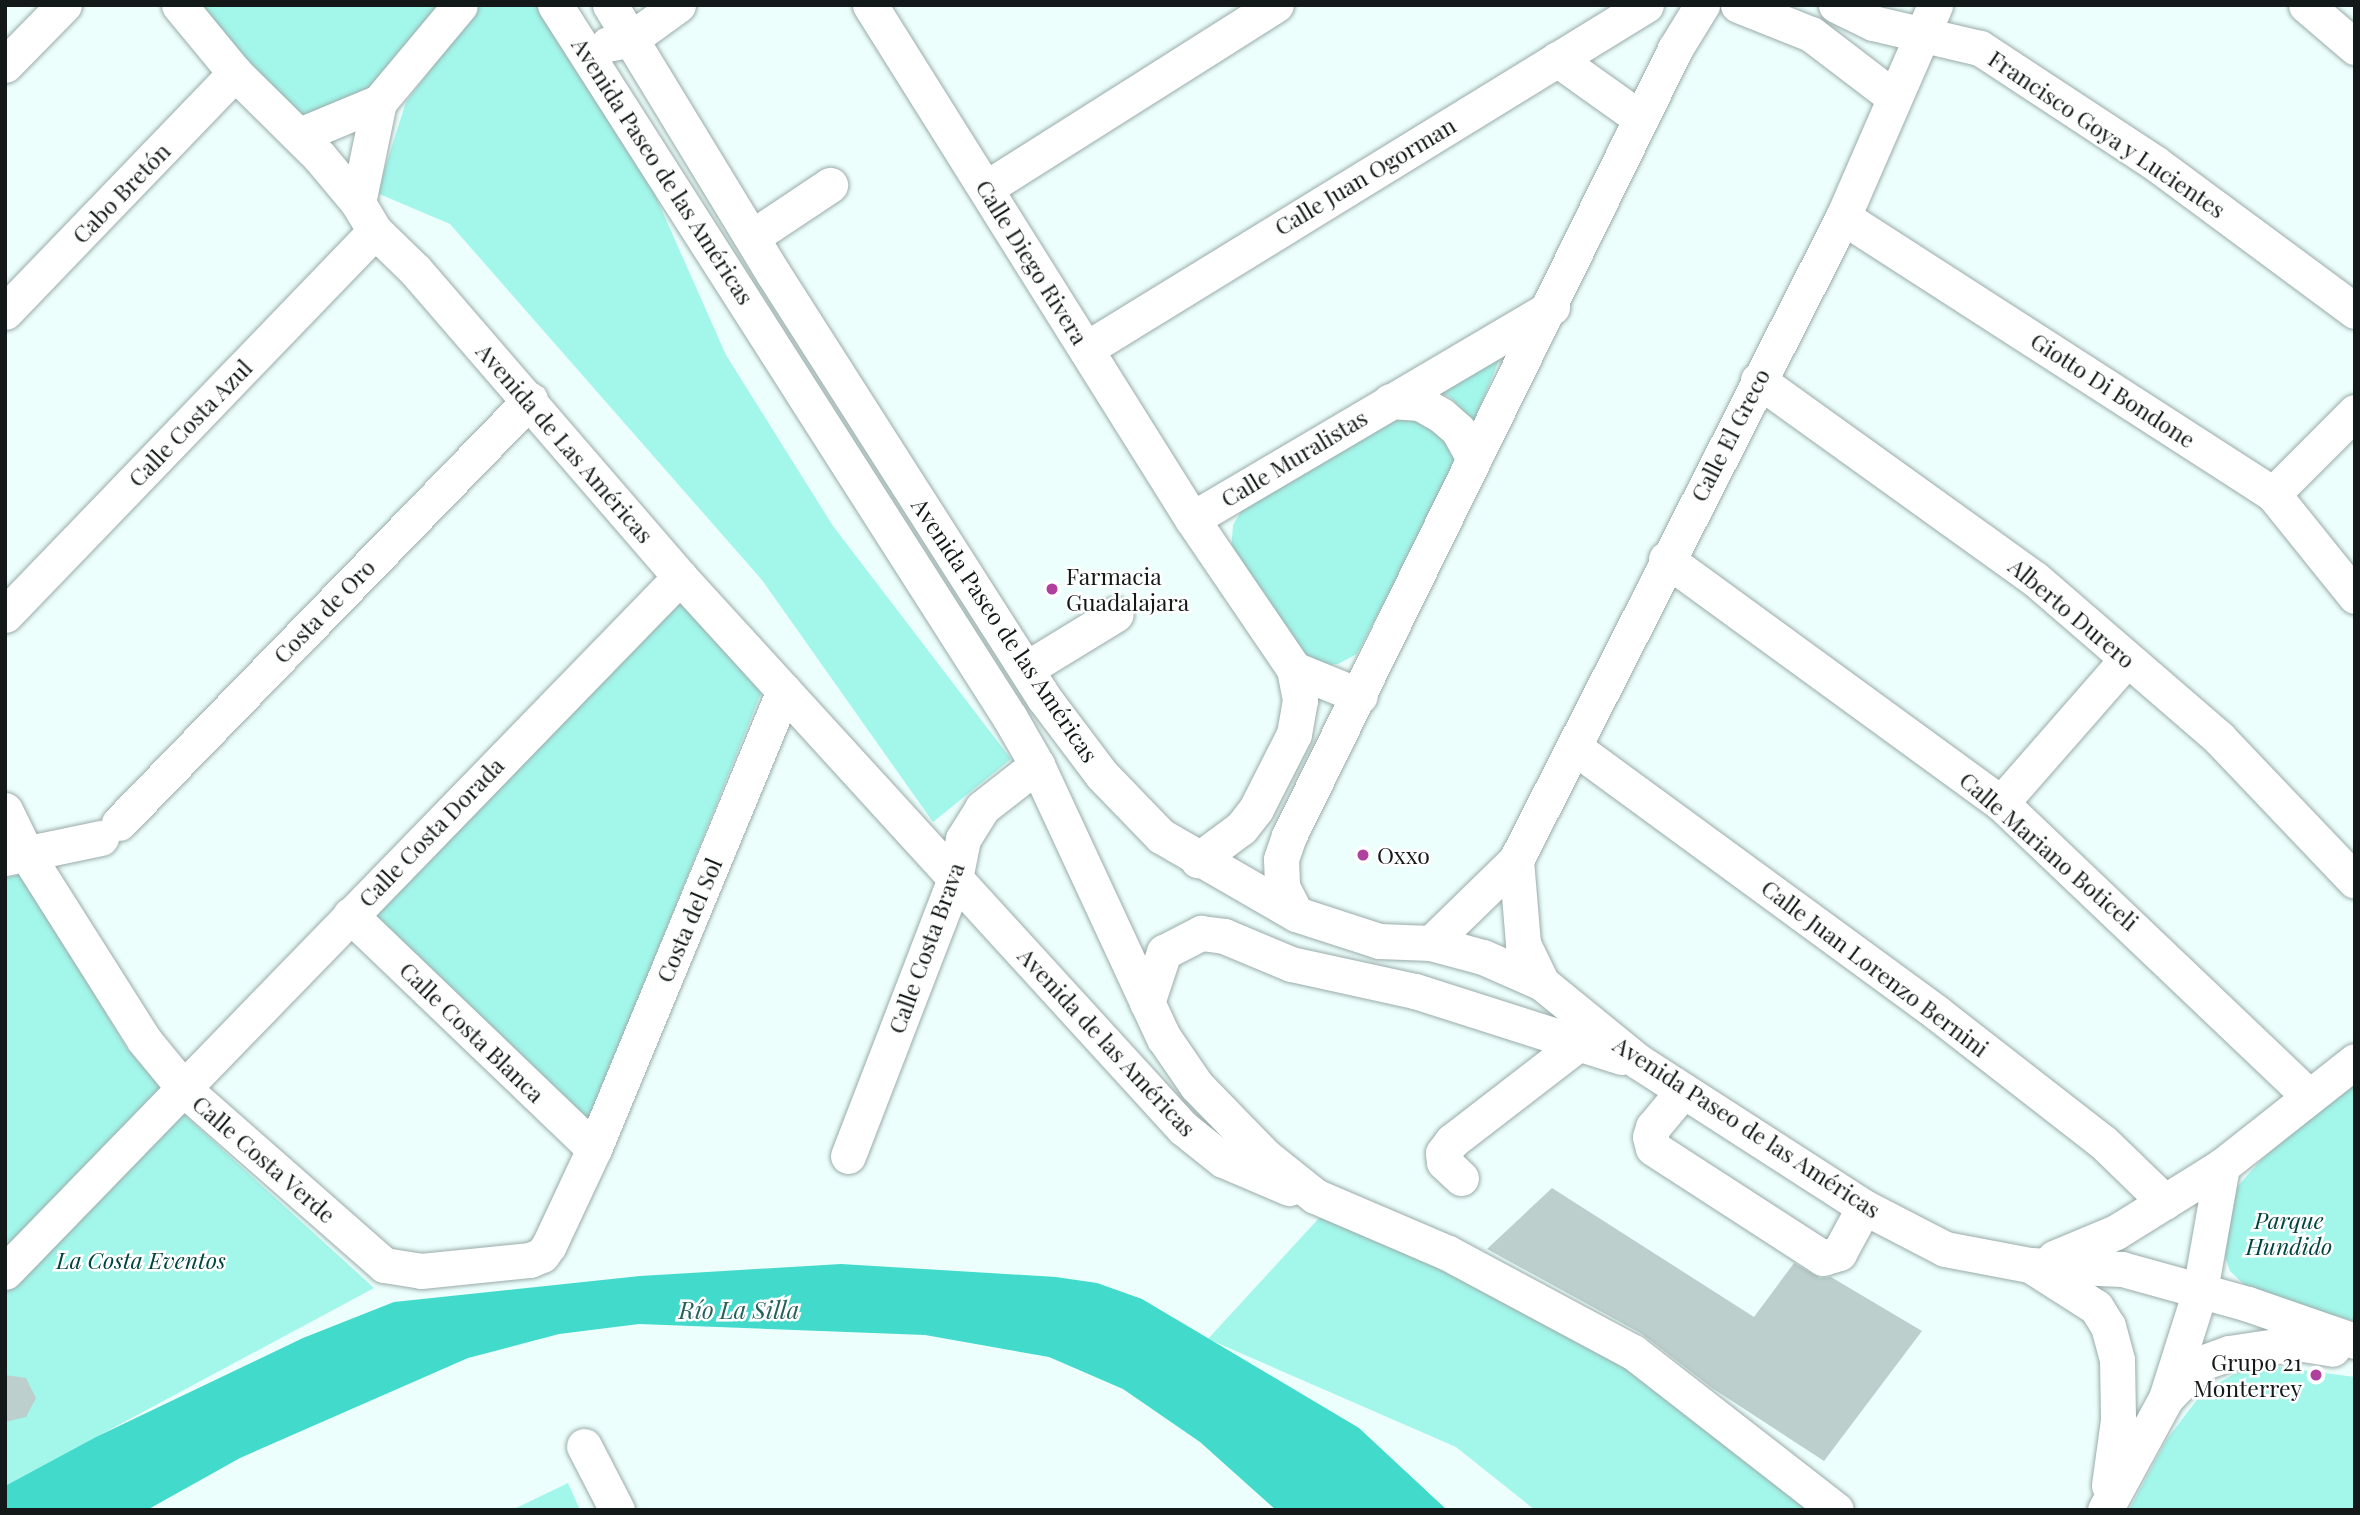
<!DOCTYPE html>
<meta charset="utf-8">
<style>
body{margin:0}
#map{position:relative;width:2360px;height:1515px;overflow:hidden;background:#ecfffc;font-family:"Playfair Display",serif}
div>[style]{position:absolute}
.green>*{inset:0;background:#a3f6ea}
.water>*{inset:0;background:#42daca}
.building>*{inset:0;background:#bdcfcc}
.roads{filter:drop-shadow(0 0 2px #9aaba9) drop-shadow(0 0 2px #9aaba9)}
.minor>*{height:35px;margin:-17.5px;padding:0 17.5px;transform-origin:17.5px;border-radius:17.5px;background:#fff}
.dots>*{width:19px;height:19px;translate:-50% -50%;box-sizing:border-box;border:4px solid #fff;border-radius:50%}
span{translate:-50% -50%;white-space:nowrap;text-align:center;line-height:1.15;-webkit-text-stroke:5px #fff;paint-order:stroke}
.street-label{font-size:23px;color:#131918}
.poi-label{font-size:23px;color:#131918}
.left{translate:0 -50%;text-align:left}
.right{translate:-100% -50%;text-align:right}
.park-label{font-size:23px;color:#00453f;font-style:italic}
.water-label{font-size:24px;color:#25615a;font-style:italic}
.frame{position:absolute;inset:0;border:7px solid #131918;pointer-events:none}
</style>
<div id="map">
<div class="green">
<div style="clip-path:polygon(187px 5px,453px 5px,322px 155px)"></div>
<div style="clip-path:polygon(479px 5px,551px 5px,609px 91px,726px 355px,833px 526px,1011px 759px,933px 822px,762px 580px,450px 224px,377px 193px,406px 102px)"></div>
<div style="clip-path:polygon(1508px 338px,1474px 422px,1451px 398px,1432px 387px)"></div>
<div style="clip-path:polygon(1396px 415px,1412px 415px,1442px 433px,1454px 456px,1452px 473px,1357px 654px,1338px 664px,1323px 666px,1305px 660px,1231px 551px,1233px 525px,1243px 508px)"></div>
<div style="clip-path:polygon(686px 594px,768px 676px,589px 1121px,369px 924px,529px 750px)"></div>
<div style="clip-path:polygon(23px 874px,126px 1047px,189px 1119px,374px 1288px,5px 1486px,5px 878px)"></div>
<div style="clip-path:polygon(2355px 1079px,2355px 1321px,2256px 1296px,2230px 1271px,2221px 1245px,2221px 1219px,2237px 1187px,2261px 1160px)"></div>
<div style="clip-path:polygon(1320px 1217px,1420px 1251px,1594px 1345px,1719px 1436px,1808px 1510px,1535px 1510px,1456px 1447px,1208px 1339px)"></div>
<div style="clip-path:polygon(2278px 1367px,2355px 1377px,2355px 1510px,2129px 1510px,2167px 1439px,2203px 1392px,2236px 1373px)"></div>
<div style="clip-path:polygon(568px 1483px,580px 1510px,512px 1510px)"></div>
</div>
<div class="water">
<div style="clip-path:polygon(841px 1264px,1056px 1277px,1097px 1283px,1142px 1299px,1359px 1428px,1447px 1510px,1276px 1510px,1200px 1442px,1123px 1389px,1049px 1357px,925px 1335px,639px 1324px,559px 1334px,468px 1358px,240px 1458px,147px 1510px,5px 1510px,5px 1486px,96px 1437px,303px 1338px,394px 1302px,640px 1276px)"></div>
</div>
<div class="building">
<div style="clip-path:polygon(1552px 1188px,1754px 1317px,1794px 1263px,1820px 1278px,1831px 1277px,1922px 1331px,1824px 1461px,1712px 1388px,1642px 1334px,1487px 1249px)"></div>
<div style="clip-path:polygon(5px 1375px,26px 1378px,36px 1398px,26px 1417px,5px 1422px)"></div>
</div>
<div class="roads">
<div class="minor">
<div style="left:179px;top:5px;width:88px;rotate:50.5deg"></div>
<div style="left:235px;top:73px;width:118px;rotate:44.7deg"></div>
<div style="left:319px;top:156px;width:61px;rotate:50.3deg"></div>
<div style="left:358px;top:203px;width:33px;rotate:59deg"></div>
<div style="left:375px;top:231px;width:57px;rotate:44.3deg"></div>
<div style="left:416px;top:271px;width:404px;rotate:49.2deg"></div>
<div style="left:680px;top:577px;width:746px;rotate:47.61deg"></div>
<div style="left:1183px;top:1128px;width:51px;rotate:38.7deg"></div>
<div style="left:1223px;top:1160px;width:72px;rotate:23deg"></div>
<div style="left:555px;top:5px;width:846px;rotate:57.46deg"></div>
<div style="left:1010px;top:718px;width:54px;rotate:60.1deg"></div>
<div style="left:1037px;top:765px;width:301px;rotate:65.1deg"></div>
<div style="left:1164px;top:1038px;width:58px;rotate:55.5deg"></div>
<div style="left:1197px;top:1086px;width:98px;rotate:45.8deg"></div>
<div style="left:1265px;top:1156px;width:64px;rotate:38.7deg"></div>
<div style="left:1315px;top:1196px;width:145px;rotate:23.2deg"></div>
<div style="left:1448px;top:1253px;width:210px;rotate:28.2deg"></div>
<div style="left:1633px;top:1352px;width:257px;rotate:37.9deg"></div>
<div style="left:610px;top:5px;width:314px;rotate:58.7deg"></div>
<div style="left:773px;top:273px;width:504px;rotate:57.48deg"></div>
<div style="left:1044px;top:698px;width:96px;rotate:53deg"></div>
<div style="left:1102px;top:775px;width:85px;rotate:46deg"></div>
<div style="left:1161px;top:836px;width:156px;rotate:30deg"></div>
<div style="left:1296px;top:914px;width:87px;rotate:18deg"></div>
<div style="left:1379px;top:941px;width:52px;rotate:2.2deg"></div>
<div style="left:1431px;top:943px;width:54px;rotate:15.1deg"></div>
<div style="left:1483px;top:957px;width:64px;rotate:23.8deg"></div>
<div style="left:1542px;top:983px;width:125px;rotate:39.2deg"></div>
<div style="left:1639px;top:1062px;width:268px;rotate:32.8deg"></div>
<div style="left:1864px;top:1207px;width:91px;rotate:27.4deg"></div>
<div style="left:1945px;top:1249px;width:86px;rotate:10.7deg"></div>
<div style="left:2030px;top:1265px;width:92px;rotate:2.5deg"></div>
<div style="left:2122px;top:1269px;width:131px;rotate:15.5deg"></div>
<div style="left:2248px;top:1304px;width:113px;rotate:19.1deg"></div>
<div style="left:870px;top:5px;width:607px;rotate:57.93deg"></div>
<div style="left:1192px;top:519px;width:181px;rotate:55.8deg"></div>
<div style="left:1294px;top:669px;width:32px;rotate:79deg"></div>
<div style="left:1300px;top:700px;width:35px;rotate:100deg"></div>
<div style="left:1294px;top:734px;width:84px;rotate:116.9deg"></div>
<div style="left:1256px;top:809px;width:24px;rotate:128deg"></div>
<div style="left:1241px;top:828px;width:54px;rotate:143.3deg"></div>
<div style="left:1738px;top:5px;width:79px;rotate:21.7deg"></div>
<div style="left:1811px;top:34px;width:102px;rotate:37.4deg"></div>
<div style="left:1836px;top:5px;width:41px;rotate:25.9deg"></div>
<div style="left:1873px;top:23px;width:110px;rotate:13.2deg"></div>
<div style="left:1980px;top:48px;width:209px;rotate:33.3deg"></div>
<div style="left:2155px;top:163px;width:249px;rotate:36.5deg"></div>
<div style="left:2306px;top:5px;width:65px;rotate:40.6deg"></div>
<div style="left:608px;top:44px;width:24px;rotate:-12deg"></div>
<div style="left:631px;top:39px;width:58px;rotate:-35.9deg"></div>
<div style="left:1557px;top:59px;width:103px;rotate:35.5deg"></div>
<div style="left:5px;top:65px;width:84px;rotate:-45.5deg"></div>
<div style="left:300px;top:135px;width:86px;rotate:-22.7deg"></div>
<div style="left:986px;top:188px;width:343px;rotate:-32.3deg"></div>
<div style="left:358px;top:203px;width:103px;rotate:-78.3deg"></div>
<div style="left:379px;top:102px;width:126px;rotate:-50.1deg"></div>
<div style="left:1843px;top:217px;width:511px;rotate:32.79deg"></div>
<div style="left:2273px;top:494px;width:131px;rotate:51.2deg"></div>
<div style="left:752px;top:237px;width:94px;rotate:-33.7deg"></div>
<div style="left:5px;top:312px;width:332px;rotate:-46.1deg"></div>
<div style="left:1086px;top:349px;width:657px;rotate:-31.56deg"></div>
<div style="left:1758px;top:380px;width:341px;rotate:35.7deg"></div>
<div style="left:2035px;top:579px;width:243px;rotate:40.8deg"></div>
<div style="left:2219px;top:738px;width:197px;rotate:46.4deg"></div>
<div style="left:1390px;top:401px;width:30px;rotate:4deg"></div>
<div style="left:1420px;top:403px;width:24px;rotate:30deg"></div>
<div style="left:1441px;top:415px;width:23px;rotate:41deg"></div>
<div style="left:1458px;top:430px;width:33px;rotate:61deg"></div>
<div style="left:2273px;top:494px;width:116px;rotate:-45deg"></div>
<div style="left:1192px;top:519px;width:418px;rotate:-30.5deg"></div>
<div style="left:1666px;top:559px;width:414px;rotate:36.1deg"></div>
<div style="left:2001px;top:803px;width:424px;rotate:43.6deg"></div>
<div style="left:5px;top:615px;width:533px;rotate:-46.06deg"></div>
<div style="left:1026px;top:669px;width:105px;rotate:-31.4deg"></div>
<div style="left:1294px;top:669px;width:71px;rotate:22.2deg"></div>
<div style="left:1574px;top:747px;width:450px;rotate:36.2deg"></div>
<div style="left:1937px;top:1013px;width:210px;rotate:37.9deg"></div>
<div style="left:2103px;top:1142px;width:86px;rotate:44.1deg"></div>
<div style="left:2001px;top:803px;width:191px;rotate:-48.8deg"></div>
<div style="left:5px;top:810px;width:48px;rotate:64deg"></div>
<div style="left:26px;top:853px;width:221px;rotate:57.7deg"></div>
<div style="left:144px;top:1040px;width:65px;rotate:50.6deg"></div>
<div style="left:185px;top:1090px;width:265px;rotate:41.3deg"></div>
<div style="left:384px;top:1265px;width:37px;rotate:9deg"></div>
<div style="left:421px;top:1271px;width:110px;rotate:-5.8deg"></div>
<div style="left:530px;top:1260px;width:13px;rotate:-23deg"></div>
<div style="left:542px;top:1255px;width:12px;rotate:-55deg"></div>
<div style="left:549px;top:1245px;width:106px;rotate:-64.9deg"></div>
<div style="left:594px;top:1149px;width:496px;rotate:-67.5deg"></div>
<div style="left:119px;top:823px;width:590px;rotate:-45.82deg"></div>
<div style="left:5px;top:858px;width:98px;rotate:-11.8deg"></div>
<div style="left:1516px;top:860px;width:84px;rotate:85.2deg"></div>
<div style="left:1523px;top:944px;width:43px;rotate:64deg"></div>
<div style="left:1296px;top:914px;width:31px;rotate:-117deg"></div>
<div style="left:1282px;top:886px;width:27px;rotate:-92deg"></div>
<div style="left:1281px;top:859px;width:24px;rotate:-71deg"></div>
<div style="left:1289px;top:836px;width:877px;rotate:-63.87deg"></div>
<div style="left:1675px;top:49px;width:52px;rotate:-58.5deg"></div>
<div style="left:350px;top:915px;width:338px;rotate:43.8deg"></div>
<div style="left:1431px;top:943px;width:119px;rotate:-44.3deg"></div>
<div style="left:1516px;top:860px;width:721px;rotate:-63.04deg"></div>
<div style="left:1843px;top:217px;width:231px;rotate:-66.5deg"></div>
<div style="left:1147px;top:1003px;width:54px;rotate:-71.6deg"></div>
<div style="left:1164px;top:952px;width:42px;rotate:-27.2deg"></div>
<div style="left:1201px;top:933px;width:23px;rotate:7deg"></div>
<div style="left:1224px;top:936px;width:73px;rotate:22.7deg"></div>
<div style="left:1291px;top:964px;width:127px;rotate:12.3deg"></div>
<div style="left:1415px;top:991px;width:217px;rotate:17.7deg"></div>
<div style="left:1683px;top:1091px;width:47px;rotate:129.8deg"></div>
<div style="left:1653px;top:1127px;width:10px;rotate:107deg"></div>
<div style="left:1650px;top:1137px;width:11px;rotate:75deg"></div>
<div style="left:1653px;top:1148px;width:202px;rotate:32.9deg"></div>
<div style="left:1823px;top:1258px;width:17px;rotate:-17deg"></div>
<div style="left:1839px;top:1253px;width:52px;rotate:-61.5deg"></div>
<div style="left:848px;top:1156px;width:297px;rotate:-68.9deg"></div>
<div style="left:955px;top:879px;width:41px;rotate:-78.7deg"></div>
<div style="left:963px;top:839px;width:36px;rotate:-58deg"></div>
<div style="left:982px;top:808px;width:70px;rotate:-38deg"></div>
<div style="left:1461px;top:1178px;width:23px;rotate:-137deg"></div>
<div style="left:1444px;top:1162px;width:9px;rotate:-96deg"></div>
<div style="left:1443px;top:1153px;width:15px;rotate:-53deg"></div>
<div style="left:1452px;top:1141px;width:159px;rotate:-37.6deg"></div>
<div style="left:2054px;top:1258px;width:67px;rotate:-22.8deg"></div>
<div style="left:2116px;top:1232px;width:125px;rotate:-31.9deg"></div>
<div style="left:2222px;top:1166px;width:169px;rotate:-38.3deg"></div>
<div style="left:2030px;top:1265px;width:78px;rotate:32.5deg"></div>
<div style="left:2096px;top:1307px;width:22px;rotate:58deg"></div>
<div style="left:2108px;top:1326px;width:35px;rotate:75deg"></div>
<div style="left:2117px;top:1360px;width:60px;rotate:89deg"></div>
<div style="left:2118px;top:1420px;width:66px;rotate:97.9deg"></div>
<div style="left:5px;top:1272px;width:969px;rotate:-45.84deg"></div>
<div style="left:2168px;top:1396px;width:45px;rotate:-45.9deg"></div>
<div style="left:2199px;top:1364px;width:32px;rotate:-20deg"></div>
<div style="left:2229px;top:1353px;width:69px;rotate:-8.4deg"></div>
<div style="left:2297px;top:1343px;width:36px;rotate:9deg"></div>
<div style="left:584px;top:1446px;width:72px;rotate:62.7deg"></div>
<div style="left:2105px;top:1510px;width:128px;rotate:-61.4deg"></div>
<div style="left:2166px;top:1398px;width:112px;rotate:-72.4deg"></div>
<div style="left:2200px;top:1291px;width:127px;rotate:-80deg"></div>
</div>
</div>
<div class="dots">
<div style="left:1052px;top:589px;background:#af409d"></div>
<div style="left:1363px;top:855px;background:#af409d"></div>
<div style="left:2316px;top:1375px;background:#af409d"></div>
</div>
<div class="street-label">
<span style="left:2107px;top:134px;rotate:34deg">Francisco Goya y Lucientes</span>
<span style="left:663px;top:171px;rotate:57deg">Avenida Paseo de las Américas</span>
<span style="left:1365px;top:176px;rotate:-31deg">Calle Juan Ogorman</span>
<span style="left:121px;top:193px;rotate:-46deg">Cabo Bretón</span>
<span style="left:1032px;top:262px;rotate:58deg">Calle Diego Rivera</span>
<span style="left:2113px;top:390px;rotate:33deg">Giotto Di Bondone</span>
<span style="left:190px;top:423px;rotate:-46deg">Calle Costa Azul</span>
<span style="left:1730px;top:435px;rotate:-63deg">Calle El Greco</span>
<span style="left:565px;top:443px;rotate:49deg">Avenida de Las Américas</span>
<span style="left:1294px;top:458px;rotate:-31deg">Calle Muralistas</span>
<span style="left:324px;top:611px;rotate:-46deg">Costa de Oro</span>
<span style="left:2072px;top:613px;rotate:40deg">Alberto Durero</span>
<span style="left:1005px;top:630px;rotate:56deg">Avenida Paseo de las Américas</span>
<span style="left:431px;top:832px;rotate:-46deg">Calle Costa Dorada</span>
<span style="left:2049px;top:851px;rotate:41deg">Calle Mariano Boticeli</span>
<span style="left:689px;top:920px;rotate:-67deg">Costa del Sol</span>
<span style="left:926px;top:948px;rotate:-70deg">Calle Costa Brava</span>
<span style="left:1875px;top:968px;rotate:37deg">Calle Juan Lorenzo Bernini</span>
<span style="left:472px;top:1032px;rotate:44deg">Calle Costa Blanca</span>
<span style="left:1107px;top:1042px;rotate:47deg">Avenida de las Américas</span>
<span style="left:1747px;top:1127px;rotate:33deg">Avenida Paseo de las Américas</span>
<span style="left:264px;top:1159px;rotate:41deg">Calle Costa Verde</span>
</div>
<div class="poi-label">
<span class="left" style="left:1066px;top:589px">Farmacia<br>Guadalajara</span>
<span class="left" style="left:1377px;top:855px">Oxxo</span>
<span class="right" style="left:2302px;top:1375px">Grupo 21<br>Monterrey</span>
</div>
<div class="park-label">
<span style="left:2289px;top:1233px">Parque<br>Hundido</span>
<span style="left:141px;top:1260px">La Costa Eventos</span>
</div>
<div class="water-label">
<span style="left:739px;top:1310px">Río La Silla</span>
</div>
<div class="frame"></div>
</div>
